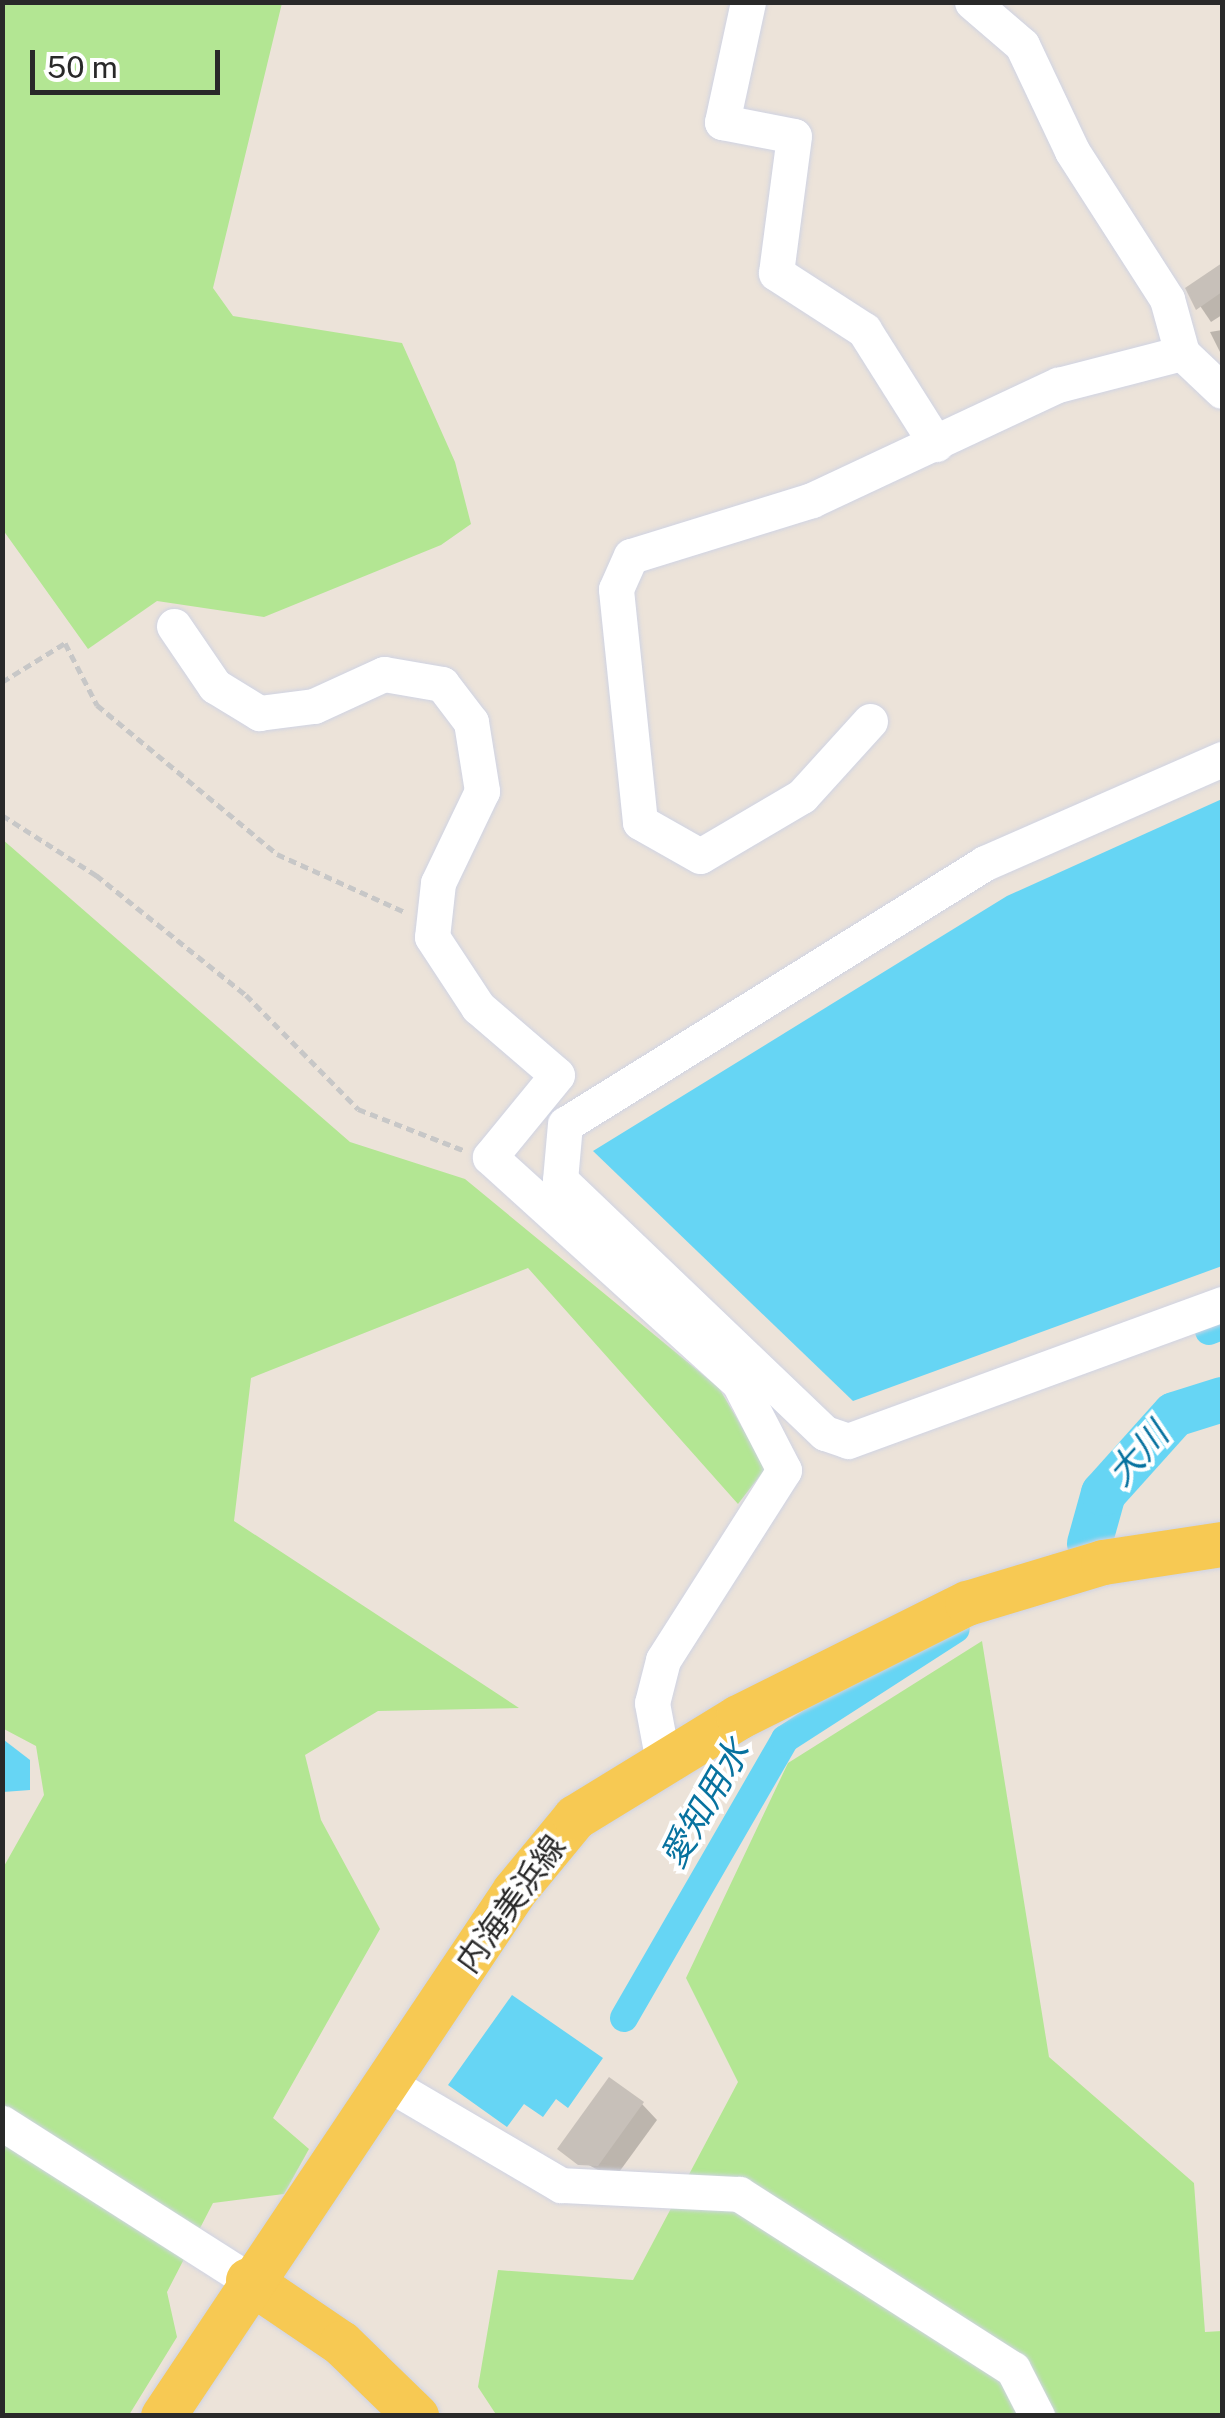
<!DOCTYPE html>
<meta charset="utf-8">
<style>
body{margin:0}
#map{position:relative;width:1225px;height:2418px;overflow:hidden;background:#ece3d9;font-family:"Public Sans","Noto Sans JP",sans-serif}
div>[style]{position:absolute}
.green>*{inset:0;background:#b3e693}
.water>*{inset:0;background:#66d5f4}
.shadow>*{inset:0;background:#0003}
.canal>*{height:28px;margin:-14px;padding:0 14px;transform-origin:14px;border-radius:14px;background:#66d5f4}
.river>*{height:45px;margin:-22.5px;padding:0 22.5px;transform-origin:22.5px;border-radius:22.5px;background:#66d5f4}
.building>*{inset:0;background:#c7c0b9}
.path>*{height:5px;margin-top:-2.5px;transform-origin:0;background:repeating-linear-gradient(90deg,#c7c7c7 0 8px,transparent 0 13px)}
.roads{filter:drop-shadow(0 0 2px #cfd3e3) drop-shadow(0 0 2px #cfd3e3)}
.minor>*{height:35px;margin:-17.5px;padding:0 17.5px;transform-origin:17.5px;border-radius:17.5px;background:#fff}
.major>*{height:45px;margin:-22.5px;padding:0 22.5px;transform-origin:22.5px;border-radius:22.5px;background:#f7c953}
span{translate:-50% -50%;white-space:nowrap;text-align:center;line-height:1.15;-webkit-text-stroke:8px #fff;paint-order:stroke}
.street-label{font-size:32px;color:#292929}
.water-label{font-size:35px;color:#07729f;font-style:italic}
.frame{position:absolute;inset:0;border:5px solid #292929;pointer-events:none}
.scale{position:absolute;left:30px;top:50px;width:190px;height:45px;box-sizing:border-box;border:5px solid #292929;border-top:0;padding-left:12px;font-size:30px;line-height:35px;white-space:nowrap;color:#292929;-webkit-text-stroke:8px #fff;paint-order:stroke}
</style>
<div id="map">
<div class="green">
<div style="clip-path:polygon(2px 3px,282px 3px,213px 288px,233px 316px,402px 343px,455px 462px,471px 524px,441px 545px,264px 617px,157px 601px,88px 649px,3px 530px)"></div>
<div style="clip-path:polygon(2px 839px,350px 1142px,465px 1179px,719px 1388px,766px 1468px,738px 1504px,528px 1268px,251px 1378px,234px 1521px,519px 1708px,378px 1711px,305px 1755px,321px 1820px,380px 1929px,273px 2118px,309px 2149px,284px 2194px,213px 2203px,167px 2292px,177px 2337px,129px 2415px,3px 2415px,3px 1868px,44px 1795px,36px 1746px,2px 1728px)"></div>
<div style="clip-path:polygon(982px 1641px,1049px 2057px,1194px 2183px,1205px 2332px,1222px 2331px,1222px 2415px,497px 2416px,478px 2387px,498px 2270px,633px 2280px,738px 2082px,686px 1978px,788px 1763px)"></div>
</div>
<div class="water">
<div style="clip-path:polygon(1222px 799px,1222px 1266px,853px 1401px,593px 1151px,1007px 896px)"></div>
<div style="clip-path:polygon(4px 1740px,30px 1760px,30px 1790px,3px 1792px)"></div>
<div style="clip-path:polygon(512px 1995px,603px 2058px,568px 2108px,556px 2099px,543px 2117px,524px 2104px,507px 2127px,448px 2085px)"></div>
</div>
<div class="shadow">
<div style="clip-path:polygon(1222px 266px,1222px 315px,1211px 322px,1188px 288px)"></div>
<div style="clip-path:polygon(1222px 330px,1222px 356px,1210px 332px)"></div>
<div style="clip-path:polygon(642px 2104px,657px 2120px,614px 2179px,560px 2149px)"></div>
</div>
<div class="canal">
<div style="left:1209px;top:1331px;width:14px;rotate:-21deg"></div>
<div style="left:624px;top:2018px;width:322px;rotate:-60deg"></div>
<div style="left:785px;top:1739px;width:203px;rotate:-32.8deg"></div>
</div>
<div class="river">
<div style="left:1089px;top:1543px;width:52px;rotate:-74.4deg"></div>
<div style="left:1103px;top:1493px;width:106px;rotate:-48.1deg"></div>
<div style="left:1174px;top:1414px;width:50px;rotate:-17.4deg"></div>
</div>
<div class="building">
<div style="clip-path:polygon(1222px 263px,1222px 292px,1196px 310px,1185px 288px)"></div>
<div style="clip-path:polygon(609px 2077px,644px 2102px,598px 2166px,578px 2165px,557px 2149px)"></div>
</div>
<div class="path">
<div style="left:2px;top:682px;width:74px;rotate:-31.8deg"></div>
<div style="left:65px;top:643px;width:70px;rotate:62.7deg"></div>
<div style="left:97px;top:705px;width:234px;rotate:39.6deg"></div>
<div style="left:277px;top:854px;width:141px;rotate:24.4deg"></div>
<div style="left:2px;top:815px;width:112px;rotate:32.6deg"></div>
<div style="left:96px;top:875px;width:192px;rotate:38.7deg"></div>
<div style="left:246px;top:995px;width:160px;rotate:45.5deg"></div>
<div style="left:358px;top:1109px;width:113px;rotate:21.3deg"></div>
</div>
<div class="roads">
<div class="minor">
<div style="left:748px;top:2px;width:123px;rotate:102.2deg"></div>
<div style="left:722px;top:122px;width:73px;rotate:11deg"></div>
<div style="left:794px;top:136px;width:138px;rotate:97.5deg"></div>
<div style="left:776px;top:273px;width:105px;rotate:32.9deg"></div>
<div style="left:864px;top:330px;width:135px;rotate:57.7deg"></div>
<div style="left:972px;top:2px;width:66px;rotate:40.7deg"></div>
<div style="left:1022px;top:45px;width:117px;rotate:64.7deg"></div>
<div style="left:1072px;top:151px;width:176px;rotate:57.3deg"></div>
<div style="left:1167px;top:299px;width:56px;rotate:74.5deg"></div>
<div style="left:1182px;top:353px;width:55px;rotate:43.5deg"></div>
<div style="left:174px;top:626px;width:73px;rotate:55.7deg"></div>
<div style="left:215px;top:686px;width:52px;rotate:31.5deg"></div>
<div style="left:259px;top:713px;width:55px;rotate:-7.3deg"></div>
<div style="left:314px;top:706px;width:77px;rotate:-24.6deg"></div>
<div style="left:384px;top:674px;width:59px;rotate:9.8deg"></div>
<div style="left:442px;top:684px;width:48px;rotate:52.7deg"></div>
<div style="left:471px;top:722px;width:70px;rotate:80.9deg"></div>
<div style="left:482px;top:791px;width:102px;rotate:115.6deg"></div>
<div style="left:438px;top:883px;width:54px;rotate:96.3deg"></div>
<div style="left:432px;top:937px;width:84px;rotate:56.7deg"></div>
<div style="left:478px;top:1007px;width:104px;rotate:40.7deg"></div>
<div style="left:557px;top:1075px;width:106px;rotate:129.3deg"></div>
<div style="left:490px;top:1157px;width:336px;rotate:42.2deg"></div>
<div style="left:739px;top:1383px;width:98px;rotate:62.7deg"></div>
<div style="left:784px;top:1470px;width:225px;rotate:122.5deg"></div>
<div style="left:663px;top:1660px;width:44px;rotate:104.3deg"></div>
<div style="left:652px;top:1703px;width:60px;rotate:79.4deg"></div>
<div style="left:870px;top:721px;width:101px;rotate:132.2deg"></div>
<div style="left:802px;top:796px;width:118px;rotate:149.5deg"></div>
<div style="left:700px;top:856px;width:69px;rotate:-150.5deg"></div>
<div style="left:640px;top:822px;width:234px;rotate:-95.9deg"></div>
<div style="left:616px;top:589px;width:36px;rotate:-66deg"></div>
<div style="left:631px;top:556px;width:189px;rotate:-17.2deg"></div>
<div style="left:812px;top:500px;width:272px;rotate:-25.1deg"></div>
<div style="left:1058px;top:385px;width:128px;rotate:-14.5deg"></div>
<div style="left:1222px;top:759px;width:259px;rotate:156.3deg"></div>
<div style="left:985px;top:863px;width:494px;rotate:148.1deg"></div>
<div style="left:565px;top:1124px;width:56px;rotate:95.1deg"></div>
<div style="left:560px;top:1180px;width:366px;rotate:43.7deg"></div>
<div style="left:825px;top:1433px;width:24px;rotate:19deg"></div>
<div style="left:848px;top:1441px;width:398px;rotate:-20.1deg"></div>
<div style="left:387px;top:2083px;width:202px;rotate:30.4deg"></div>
<div style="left:561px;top:2185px;width:178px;rotate:2.9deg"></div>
<div style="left:739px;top:2194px;width:325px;rotate:32.6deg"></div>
<div style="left:1013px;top:2369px;width:53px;rotate:62.9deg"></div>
<div style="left:2px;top:2123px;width:292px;rotate:32.5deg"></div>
</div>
<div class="major">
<div style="left:248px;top:2280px;width:112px;rotate:34.1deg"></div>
<div style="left:341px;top:2343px;width:105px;rotate:44.2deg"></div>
<div style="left:163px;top:2416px;width:632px;rotate:-56.23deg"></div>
<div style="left:514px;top:1891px;width:96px;rotate:-50.5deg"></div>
<div style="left:575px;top:1817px;width:191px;rotate:-31.5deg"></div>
<div style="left:738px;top:1717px;width:256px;rotate:-26.5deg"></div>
<div style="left:967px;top:1603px;width:142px;rotate:-16.8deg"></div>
<div style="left:1103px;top:1562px;width:120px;rotate:-8.6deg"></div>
</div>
</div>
<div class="street-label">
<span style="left:511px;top:1904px;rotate:-54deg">内海美浜線</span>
</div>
<div class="water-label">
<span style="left:1138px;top:1454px;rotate:-48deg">大川</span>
<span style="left:705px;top:1804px;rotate:-60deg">愛知用水</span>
</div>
<div class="frame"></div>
<div class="scale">50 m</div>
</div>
